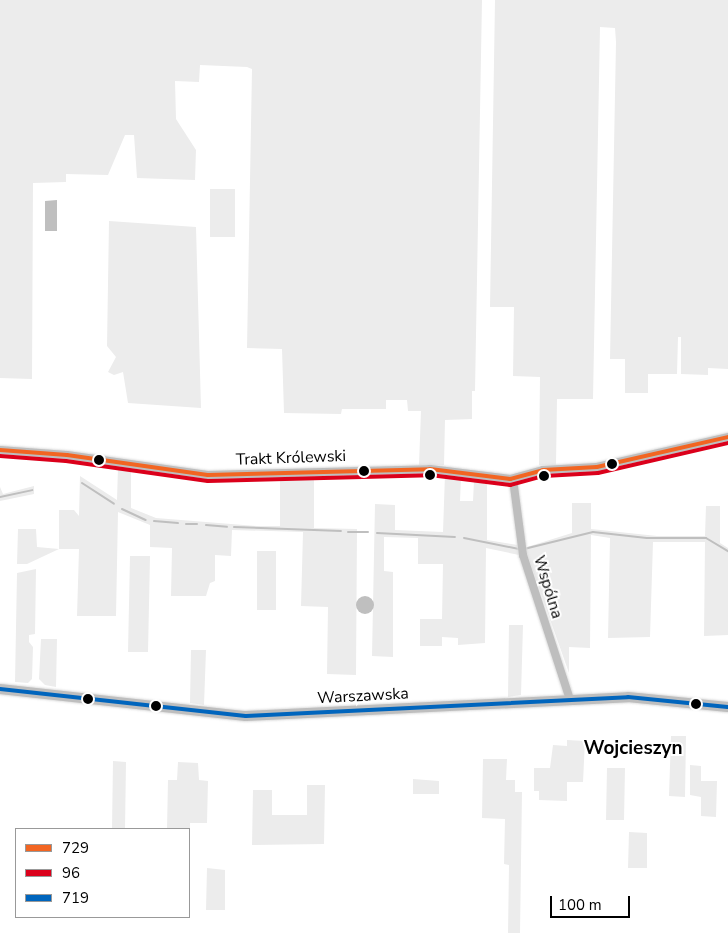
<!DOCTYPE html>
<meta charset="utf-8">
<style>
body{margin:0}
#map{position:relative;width:728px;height:933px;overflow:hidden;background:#fff;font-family:"Nunito Sans",sans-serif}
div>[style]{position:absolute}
.green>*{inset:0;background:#ececec}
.water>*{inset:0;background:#bfbfbf}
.round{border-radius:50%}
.stream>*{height:2px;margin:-1px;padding:0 1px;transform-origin:1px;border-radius:1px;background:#bfbfbf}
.roads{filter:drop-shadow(0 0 1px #dbdbdb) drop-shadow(0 0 1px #dbdbdb)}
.minor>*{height:8px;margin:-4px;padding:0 4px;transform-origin:4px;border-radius:4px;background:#bebebe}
.major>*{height:10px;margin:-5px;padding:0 5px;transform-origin:5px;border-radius:5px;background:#bebebe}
.bus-1>*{height:4px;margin:-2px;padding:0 2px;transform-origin:2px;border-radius:2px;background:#f26522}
.bus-2>*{height:4px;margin:-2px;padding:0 2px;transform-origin:2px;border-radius:2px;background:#db001b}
.bus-3>*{height:4px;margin:-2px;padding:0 2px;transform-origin:2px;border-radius:2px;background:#0065bd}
.dots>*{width:14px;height:14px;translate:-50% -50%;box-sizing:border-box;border:2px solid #fff;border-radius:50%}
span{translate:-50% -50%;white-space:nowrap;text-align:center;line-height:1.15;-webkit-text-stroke:4px #fff;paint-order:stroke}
.street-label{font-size:16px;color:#000}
.quarter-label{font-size:19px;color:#000;font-weight:700}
.legend{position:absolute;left:15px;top:828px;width:175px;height:90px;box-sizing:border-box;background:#fff;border:1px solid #999;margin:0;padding:6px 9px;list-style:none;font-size:15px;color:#000}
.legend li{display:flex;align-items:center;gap:10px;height:25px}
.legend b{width:25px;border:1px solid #999}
.scale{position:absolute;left:550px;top:896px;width:80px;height:22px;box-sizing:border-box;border:2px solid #000;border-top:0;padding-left:6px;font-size:15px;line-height:18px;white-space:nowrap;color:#000;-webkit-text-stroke:4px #fff;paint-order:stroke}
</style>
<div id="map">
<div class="green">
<div style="clip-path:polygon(0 0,482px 0,475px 391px,472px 391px,472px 419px,445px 420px,444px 465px,419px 465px,421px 411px,408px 411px,407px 400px,386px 400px,386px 409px,342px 409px,341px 414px,284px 413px,282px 349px,247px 348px,252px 69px,247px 67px,200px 65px,199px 82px,175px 81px,176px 119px,196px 150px,195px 180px,137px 178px,134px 135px,125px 135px,108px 175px,66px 174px,66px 182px,33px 183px,32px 379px,0 378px)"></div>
<div style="clip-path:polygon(495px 0,728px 0,728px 369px,708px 368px,708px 375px,681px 374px,681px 337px,678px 337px,677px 374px,648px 374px,648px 393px,625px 393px,625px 359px,610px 359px,616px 42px,615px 28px,600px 27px,593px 399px,557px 399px,556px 465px,539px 465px,540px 377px,513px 376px,514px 307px,490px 307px)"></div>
<div style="clip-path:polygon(210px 189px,235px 189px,235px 237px,210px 237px)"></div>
<div style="clip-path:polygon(109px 221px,196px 227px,201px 408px,128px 403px,123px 372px,114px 375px,108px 372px,116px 357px,107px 346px)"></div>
<div style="clip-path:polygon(118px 467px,131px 469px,131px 508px,156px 518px,257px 526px,280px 526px,280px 476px,314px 475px,314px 528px,357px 529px,356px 675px,327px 674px,328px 607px,301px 606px,303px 532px,232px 530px,231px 556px,215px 555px,215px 581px,210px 583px,206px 596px,171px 596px,172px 548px,150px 547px,150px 525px,118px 512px,116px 616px,77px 616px,79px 549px,59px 549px,27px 564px,17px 564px,18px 529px,36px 529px,37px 547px,59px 549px,59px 510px,74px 510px,79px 516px,80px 476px,117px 500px)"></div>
<div style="clip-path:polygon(445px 474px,461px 477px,460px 501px,473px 501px,474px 481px,487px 484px,487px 540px,518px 545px,519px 555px,486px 548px,485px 643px,458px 645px,458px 638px,442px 637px,442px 646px,420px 646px,420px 619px,442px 619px,443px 564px,418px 564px,418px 538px,384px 537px,384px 571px,393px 572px,393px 657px,372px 656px,375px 504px,395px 505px,395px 530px,443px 532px)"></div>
<div style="clip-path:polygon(34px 486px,34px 494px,0 501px,0 487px,3px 494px)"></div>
<div style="clip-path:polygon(572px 503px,591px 503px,591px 529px,657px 536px,705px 536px,706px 506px,720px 506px,720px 543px,728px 548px,728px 635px,704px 636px,705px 542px,653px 542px,650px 637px,608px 638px,610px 538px,591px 535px,590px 648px,569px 647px,569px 673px,527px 554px,527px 547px,572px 533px)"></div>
<div style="clip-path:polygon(257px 551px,276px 551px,276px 610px,257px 610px)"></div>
<div style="clip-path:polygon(130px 556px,150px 556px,148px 652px,128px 652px)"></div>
<div style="clip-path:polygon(36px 569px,35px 634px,29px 635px,29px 642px,33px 647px,32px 679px,28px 683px,15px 682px,17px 573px)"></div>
<div style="clip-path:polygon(509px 625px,523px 625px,521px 695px,508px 697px)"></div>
<div style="clip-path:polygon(41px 639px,57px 639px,56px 687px,45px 685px,39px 679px)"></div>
<div style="clip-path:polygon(191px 650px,206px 650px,204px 705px,190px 703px)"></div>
<div style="clip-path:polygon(671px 736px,686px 736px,685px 797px,669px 796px)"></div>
<div style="clip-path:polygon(567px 740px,585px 741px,583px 782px,567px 782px,567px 801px,539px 800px,539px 791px,534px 791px,534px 768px,550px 768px,553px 745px,567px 746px)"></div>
<div style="clip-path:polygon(483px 759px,507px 759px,506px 780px,515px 780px,515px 792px,522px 792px,520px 933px,508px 933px,509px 865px,504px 864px,505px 819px,482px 818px)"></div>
<div style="clip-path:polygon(113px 761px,126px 762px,125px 829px,112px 829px)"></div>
<div style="clip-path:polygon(178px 762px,198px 763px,199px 780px,208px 781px,207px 823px,190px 823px,190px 881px,189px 829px,167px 829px,168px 780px,177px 780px)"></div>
<div style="clip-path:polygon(690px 765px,701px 766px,701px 781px,717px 781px,716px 817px,701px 816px,701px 797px,690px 795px)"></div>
<div style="clip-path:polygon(607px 768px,625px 768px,624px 820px,606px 820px)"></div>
<div style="clip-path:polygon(413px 779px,439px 781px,439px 794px,413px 794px)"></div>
<div style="clip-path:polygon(307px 785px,325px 785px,324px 844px,252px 845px,253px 790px,272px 790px,272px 815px,307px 815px)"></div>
<div style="clip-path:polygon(629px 832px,647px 833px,647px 868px,628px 868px)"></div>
<div style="clip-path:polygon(207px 868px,225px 870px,225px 910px,206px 910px)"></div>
</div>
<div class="water">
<div style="clip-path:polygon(57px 200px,57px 231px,45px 231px,45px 201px)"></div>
<div class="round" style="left:356px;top:596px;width:18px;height:18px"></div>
</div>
<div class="stream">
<div style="left:82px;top:483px;width:38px;rotate:33deg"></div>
<div style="left:0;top:497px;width:33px;rotate:-12deg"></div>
<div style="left:122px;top:509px;width:26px;rotate:25deg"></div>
<div style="left:154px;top:521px;width:24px;rotate:5deg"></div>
<div style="left:186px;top:524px;width:11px"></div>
<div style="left:206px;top:525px;width:21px;rotate:5deg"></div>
<div style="left:234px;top:527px;width:107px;rotate:2.1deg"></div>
<div style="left:348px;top:532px;width:20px"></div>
<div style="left:377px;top:533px;width:78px;rotate:2.9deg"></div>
<div style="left:464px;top:538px;width:56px;rotate:11.3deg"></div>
<div style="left:524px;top:549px;width:71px;rotate:-13.8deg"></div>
<div style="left:593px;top:532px;width:54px;rotate:6.3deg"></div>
<div style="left:647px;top:538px;width:59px"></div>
<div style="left:706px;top:538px;width:26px;rotate:31deg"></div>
</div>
<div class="roads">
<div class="minor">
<div style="left:0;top:450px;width:67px;rotate:4.3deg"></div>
<div style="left:67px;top:455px;width:142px;rotate:8.1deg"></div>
<div style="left:208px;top:475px;width:222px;rotate:-1.5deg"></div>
<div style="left:430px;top:469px;width:81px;rotate:7.1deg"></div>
<div style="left:510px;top:479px;width:34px;rotate:-15deg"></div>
<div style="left:543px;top:470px;width:54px;rotate:-3.2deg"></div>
<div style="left:597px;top:467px;width:134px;rotate:-12.9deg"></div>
<div style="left:513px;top:479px;width:77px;rotate:82.5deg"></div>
<div style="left:523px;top:555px;width:152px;rotate:72deg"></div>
</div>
<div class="major">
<div style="left:0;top:689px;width:247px;rotate:6.3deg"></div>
<div style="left:246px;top:716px;width:382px;rotate:-2.8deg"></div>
<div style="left:628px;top:697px;width:100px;rotate:5.7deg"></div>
</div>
</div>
<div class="bus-1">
<div style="left:0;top:450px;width:67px;rotate:4.3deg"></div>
<div style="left:67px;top:455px;width:142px;rotate:8.1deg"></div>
<div style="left:208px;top:475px;width:222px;rotate:-1.5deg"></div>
<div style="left:430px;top:469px;width:81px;rotate:7.1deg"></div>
<div style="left:510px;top:479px;width:34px;rotate:-15deg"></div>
<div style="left:543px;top:470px;width:54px;rotate:-3.2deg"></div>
<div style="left:597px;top:467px;width:134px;rotate:-12.9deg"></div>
</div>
<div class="bus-2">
<div style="left:0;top:456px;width:66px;rotate:4.3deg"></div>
<div style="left:66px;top:461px;width:143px;rotate:8deg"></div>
<div style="left:208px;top:481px;width:222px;rotate:-1.5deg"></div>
<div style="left:430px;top:475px;width:81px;rotate:7.1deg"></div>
<div style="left:510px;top:485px;width:35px;rotate:-15deg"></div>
<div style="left:544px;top:476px;width:54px;rotate:-3.2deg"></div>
<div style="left:598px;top:473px;width:133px;rotate:-13deg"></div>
</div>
<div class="bus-3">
<div style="left:0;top:689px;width:247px;rotate:6.3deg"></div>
<div style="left:246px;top:716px;width:382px;rotate:-2.8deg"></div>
<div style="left:628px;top:697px;width:100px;rotate:5.7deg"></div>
</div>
<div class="dots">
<div style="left:99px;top:460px;background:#000"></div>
<div style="left:612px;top:464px;background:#000"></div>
<div style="left:364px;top:471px;background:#000"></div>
<div style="left:430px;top:475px;background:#000"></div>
<div style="left:544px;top:476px;background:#000"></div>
<div style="left:88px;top:699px;background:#000"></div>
<div style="left:696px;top:704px;background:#000"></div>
<div style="left:156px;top:706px;background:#000"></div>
</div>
<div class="street-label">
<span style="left:291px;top:458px;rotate:-2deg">Trakt Królewski</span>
<span style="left:548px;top:587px;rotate:73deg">Wspólna</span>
<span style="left:363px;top:696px;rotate:-3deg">Warszawska</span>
</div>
<div class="quarter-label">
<span style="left:633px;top:749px">Wojcieszyn</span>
</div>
<ul class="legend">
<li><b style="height:6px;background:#f26522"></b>729</li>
<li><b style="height:6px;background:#db001b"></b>96</li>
<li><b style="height:6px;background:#0065bd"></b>719</li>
</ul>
<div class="scale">100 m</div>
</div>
